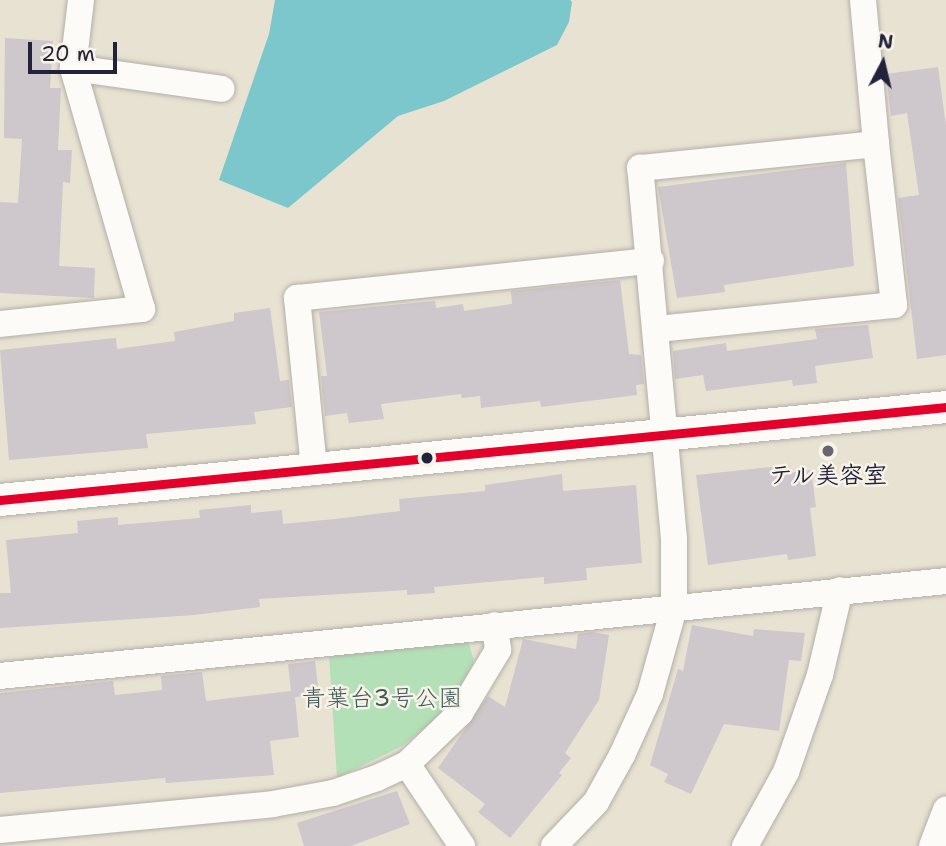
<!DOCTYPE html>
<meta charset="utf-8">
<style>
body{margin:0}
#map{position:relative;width:946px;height:846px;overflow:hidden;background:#e8e2d3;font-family:"Shantell Sans","Klee One",sans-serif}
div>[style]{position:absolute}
.green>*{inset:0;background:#b4e0b7}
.water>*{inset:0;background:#7cc7cb}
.building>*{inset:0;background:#cec7cb}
.roads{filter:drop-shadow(0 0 2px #b3afa8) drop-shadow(0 0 2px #b3afa8)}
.minor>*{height:26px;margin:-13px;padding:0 13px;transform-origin:13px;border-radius:13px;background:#fcfbf8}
.tertiary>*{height:32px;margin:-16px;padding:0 16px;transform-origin:16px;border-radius:16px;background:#fcfbf8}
.bus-1>*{height:9px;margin:-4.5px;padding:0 4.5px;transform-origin:4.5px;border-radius:4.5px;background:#e4002b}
.dots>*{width:19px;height:19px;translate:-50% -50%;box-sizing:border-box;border:4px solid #f7f3e8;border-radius:50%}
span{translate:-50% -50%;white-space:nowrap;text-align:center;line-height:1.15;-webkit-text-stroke:5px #f7f3e8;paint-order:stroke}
.poi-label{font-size:24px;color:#22223b;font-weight:700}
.park-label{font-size:24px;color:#415a59}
.north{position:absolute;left:848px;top:28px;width:70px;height:70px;-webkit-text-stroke:5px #f7f3e8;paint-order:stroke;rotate:7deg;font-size:19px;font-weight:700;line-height:28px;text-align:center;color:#22223b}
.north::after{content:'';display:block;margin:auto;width:24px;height:32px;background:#22223b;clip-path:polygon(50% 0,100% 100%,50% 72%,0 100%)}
.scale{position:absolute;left:28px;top:42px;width:89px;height:32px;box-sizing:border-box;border:4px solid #22223b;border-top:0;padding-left:9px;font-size:21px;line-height:24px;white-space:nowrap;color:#22223b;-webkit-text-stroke:5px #f7f3e8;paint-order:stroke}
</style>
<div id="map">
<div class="green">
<div style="clip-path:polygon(468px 641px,474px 661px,457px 694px,433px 721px,402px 746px,337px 778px,329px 655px)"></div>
</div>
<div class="water">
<div style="clip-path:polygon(275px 0,570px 0,572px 2px,569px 22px,557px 45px,444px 101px,398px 116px,288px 208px,219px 180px,269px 34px)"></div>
</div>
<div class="building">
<div style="clip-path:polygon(5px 38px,53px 41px,50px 88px,61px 88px,58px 150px,72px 150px,70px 183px,63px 182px,59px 266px,95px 268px,94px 298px,0 293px,0 202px,18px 203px,22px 139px,4px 138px)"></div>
<div style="clip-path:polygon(938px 67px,946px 126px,946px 355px,917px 359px,898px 198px,919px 195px,907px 113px,891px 116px,886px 74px)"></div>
<div style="clip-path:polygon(846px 163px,854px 266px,724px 285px,725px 292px,677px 298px,658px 187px)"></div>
<div style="clip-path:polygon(620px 280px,629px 354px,641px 355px,644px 384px,636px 385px,637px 395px,541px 407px,540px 401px,481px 408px,480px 396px,462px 398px,461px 394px,381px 404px,384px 419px,349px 423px,347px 413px,325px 416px,321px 376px,327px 376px,319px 312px,435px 301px,436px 308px,463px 304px,464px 311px,512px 304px,511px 291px)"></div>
<div style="clip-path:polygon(270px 308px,280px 381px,289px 380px,292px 407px,254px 412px,256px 424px,146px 434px,148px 448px,9px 460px,0 350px,116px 338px,117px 349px,175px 341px,174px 332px,234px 321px,234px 313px)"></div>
<div style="clip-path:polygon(868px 325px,873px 358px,815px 366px,817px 383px,793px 386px,792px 380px,706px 391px,703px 375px,675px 379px,673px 351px,726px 343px,727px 351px,817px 339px,815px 329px)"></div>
<div style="clip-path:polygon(789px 465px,790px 473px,811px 470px,816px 507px,810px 508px,816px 556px,788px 560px,787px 554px,708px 565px,696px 475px)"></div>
<div style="clip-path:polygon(562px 474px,563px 491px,636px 485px,642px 563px,586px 568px,587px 580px,544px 584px,544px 577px,434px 587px,435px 593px,407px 595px,407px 590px,259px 599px,260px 607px,194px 615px,0 628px,0 593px,11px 593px,6px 540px,78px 533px,77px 521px,118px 517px,118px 525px,200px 518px,199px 510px,251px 505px,251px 513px,282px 510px,283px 524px,335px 519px,400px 511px,399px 499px,485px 491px,485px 485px)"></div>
<div style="clip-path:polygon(692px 625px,753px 636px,754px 629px,805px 633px,801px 661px,789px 660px,779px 731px,724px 724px,691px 794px,664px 782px,668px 774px,650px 765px,678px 669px,683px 671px)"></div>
<div style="clip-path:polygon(592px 632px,609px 635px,599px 700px,565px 753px,571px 758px,559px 773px,562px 775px,510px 838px,478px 812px,485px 804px,438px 768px,488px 696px,505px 707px,523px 639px,576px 649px,578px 634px)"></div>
<div style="clip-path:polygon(315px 661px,319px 695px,295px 697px,299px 737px,270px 741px,274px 775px,166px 783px,165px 778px,0 793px,0 693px,113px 681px,115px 695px,162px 690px,161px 676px,202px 672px,206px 701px,291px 691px,288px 664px)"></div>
<div style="clip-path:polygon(397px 791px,410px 824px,351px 846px,304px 846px,297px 823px)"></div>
</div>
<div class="roads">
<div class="minor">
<div style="left:863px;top:0;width:145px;rotate:84.8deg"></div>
<div style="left:73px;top:68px;width:150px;rotate:8deg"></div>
<div style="left:0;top:324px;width:143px;rotate:-6deg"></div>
<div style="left:142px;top:309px;width:251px;rotate:-106deg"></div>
<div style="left:73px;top:68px;width:68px;rotate:-83.3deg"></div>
<div style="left:314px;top:468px;width:171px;rotate:-95.7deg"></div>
<div style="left:297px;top:298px;width:356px;rotate:-6deg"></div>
<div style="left:0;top:676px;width:951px;rotate:-5.73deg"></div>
<div style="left:407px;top:764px;width:99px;rotate:56.1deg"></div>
<div style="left:0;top:830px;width:274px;rotate:-5.4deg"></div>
<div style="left:273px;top:804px;width:61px;rotate:-10.4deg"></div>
<div style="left:333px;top:793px;width:46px;rotate:-18.8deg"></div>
<div style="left:377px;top:778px;width:33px;rotate:-25deg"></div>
<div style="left:407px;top:764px;width:74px;rotate:-43.9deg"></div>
<div style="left:460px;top:713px;width:74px;rotate:-58.9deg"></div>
<div style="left:498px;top:650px;width:25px;rotate:-97deg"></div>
<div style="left:554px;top:846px;width:61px;rotate:-46.3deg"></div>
<div style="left:596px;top:802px;width:54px;rotate:-61deg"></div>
<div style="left:622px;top:755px;width:67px;rotate:-65.3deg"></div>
<div style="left:650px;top:694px;width:89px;rotate:-74.4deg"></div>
<div style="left:674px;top:608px;width:69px;rotate:-90deg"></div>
<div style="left:674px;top:539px;width:373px;rotate:-95.2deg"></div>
<div style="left:640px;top:168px;width:237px;rotate:-5.8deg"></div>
<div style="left:876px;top:144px;width:162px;rotate:83.6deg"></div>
<div style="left:894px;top:305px;width:237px;rotate:174.2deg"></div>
<div style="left:745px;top:846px;width:85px;rotate:-61deg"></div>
<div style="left:786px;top:772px;width:103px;rotate:-70.7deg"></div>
<div style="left:820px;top:675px;width:87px;rotate:-76.8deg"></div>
<div style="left:932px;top:846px;width:39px;rotate:-69deg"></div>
</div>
<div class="tertiary">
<div style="left:0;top:500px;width:951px;rotate:-5.61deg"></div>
</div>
</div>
<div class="bus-1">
<div style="left:0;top:500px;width:951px;rotate:-5.61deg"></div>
</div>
<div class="dots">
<div style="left:828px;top:451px;background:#676570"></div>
<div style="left:427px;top:458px;background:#22223b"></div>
</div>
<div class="poi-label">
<span style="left:828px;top:476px">テル美容室</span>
</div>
<div class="park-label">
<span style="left:382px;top:699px">青葉台3号公園</span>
</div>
<div class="north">N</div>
<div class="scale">20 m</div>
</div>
